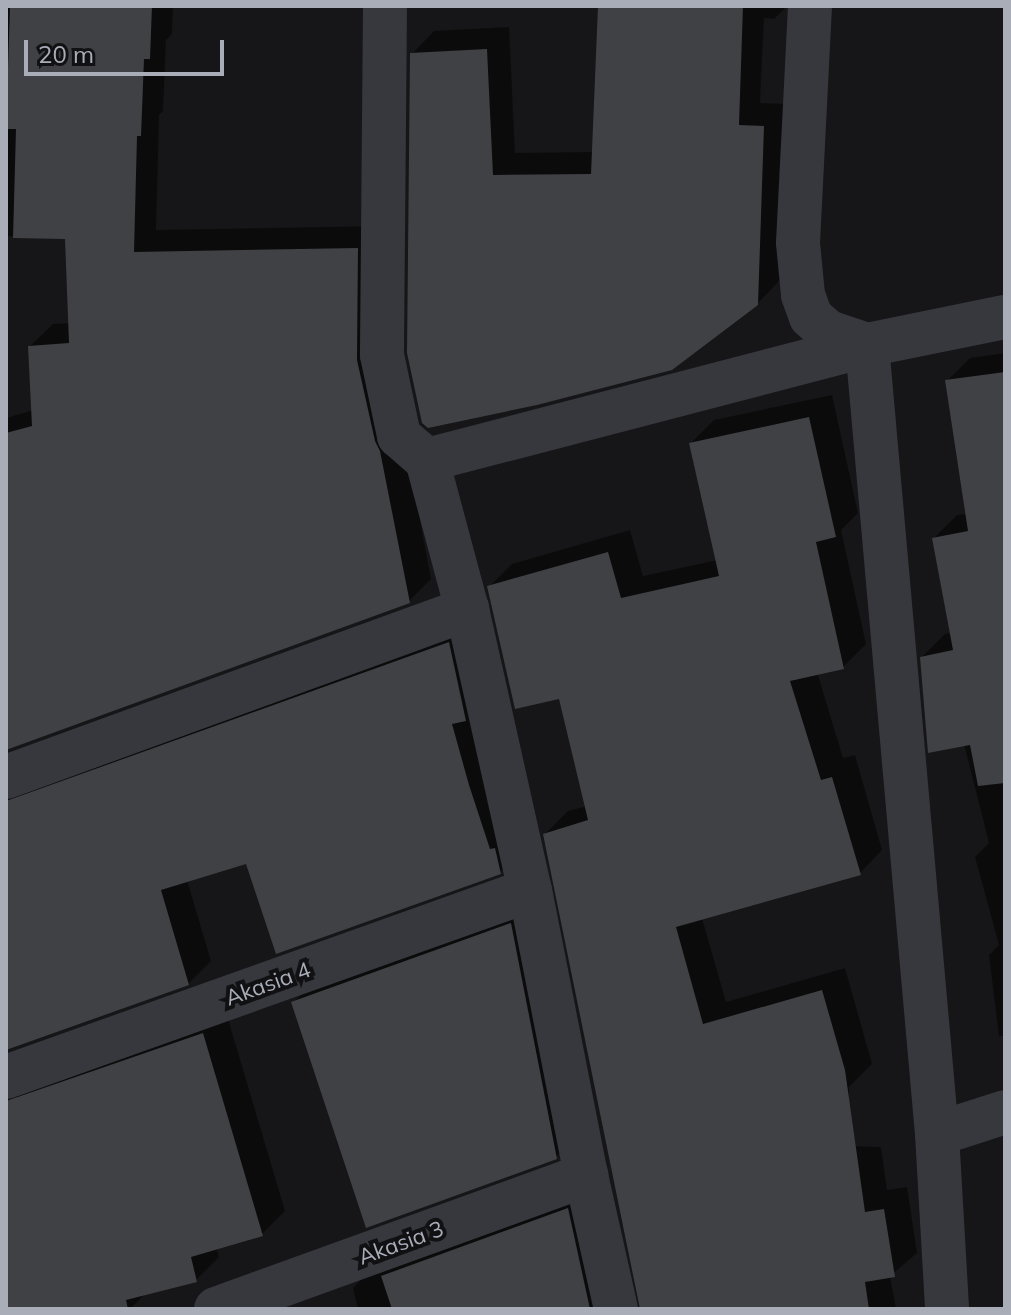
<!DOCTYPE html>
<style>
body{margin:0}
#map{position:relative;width:1011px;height:1315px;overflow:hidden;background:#161618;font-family:Mulish,sans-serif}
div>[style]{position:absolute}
.shadow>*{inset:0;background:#0007}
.building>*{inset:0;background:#404145}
.street>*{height:44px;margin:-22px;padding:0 22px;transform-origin:22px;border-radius:22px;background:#37383d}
span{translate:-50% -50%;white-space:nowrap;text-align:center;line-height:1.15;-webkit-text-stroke:8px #111113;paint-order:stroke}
.street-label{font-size:22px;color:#a8adb8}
.frame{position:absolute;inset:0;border:8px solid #a8adb8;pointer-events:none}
.scale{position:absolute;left:24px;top:40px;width:200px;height:36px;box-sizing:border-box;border:4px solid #a8adb8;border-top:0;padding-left:10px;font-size:24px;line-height:28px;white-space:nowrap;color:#a8adb8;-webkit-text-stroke:6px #111113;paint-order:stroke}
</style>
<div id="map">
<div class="shadow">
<div style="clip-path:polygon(6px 6px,173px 6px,172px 34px,166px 40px,163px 111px,159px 115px,156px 230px,380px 226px,403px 428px,431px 579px,408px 602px,6px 748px,6px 418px,34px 410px,30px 346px,53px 324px,70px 323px,67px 238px,6px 236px)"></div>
<div style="clip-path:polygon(600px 6px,787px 6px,774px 19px,764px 18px,760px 103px,786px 104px,780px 280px,757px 304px,409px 352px,412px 54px,434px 31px,509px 27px,515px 153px,594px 152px)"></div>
<div style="clip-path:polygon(1005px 353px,1005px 1036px,999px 1036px,989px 955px,999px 945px,975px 857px,989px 843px,964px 744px,922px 657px,945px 634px,952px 633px,934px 538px,957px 515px,967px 514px,947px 381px,970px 358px)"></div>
<div style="clip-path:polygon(832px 395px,858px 513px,841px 530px,866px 644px,843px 667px,817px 672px,843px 758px,855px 755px,882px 850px,860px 873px,702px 918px,726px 1002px,845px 968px,872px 1064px,849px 1087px,849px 1146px,881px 1147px,887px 1190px,907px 1187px,917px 1253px,890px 1276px,896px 1309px,641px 1309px,545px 834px,568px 811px,587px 806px,560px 696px,489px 587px,512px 564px,630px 530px,643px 576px,718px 560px,691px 443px,714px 420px)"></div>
<div style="clip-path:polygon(471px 621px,523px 849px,500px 872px,247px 861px,187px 880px,211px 961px,188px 984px,6px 1048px,6px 764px)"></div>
<div style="clip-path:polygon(534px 902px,579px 1134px,556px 1157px,294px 1002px,317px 979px)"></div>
<div style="clip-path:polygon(226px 1012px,285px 1211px,262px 1234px,216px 1247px,219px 1257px,196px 1280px,146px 1293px,130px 1309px,6px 1309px,6px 1064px)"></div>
<div style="clip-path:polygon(591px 1187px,629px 1309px,358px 1309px,353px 1288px,376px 1264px)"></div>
<div style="clip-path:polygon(1005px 1193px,1005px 1309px,1004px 1194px)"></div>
</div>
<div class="building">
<div style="clip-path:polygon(10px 6px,152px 6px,150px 59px,144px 59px,141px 136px,137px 136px,134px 252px,358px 248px,357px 360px,375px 441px,380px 451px,410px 603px,6px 750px,6px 433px,32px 426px,28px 346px,69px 343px,65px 239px,13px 238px,16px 129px,6px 129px)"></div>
<div style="clip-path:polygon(598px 6px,743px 6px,739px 125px,764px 126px,758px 305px,672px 370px,537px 405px,428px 428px,422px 423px,407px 353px,410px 53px,487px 49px,493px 175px,591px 174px)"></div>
<div style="clip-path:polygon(1005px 372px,1005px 783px,978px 786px,970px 745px,928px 753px,920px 657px,953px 650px,932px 538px,968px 531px,945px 380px)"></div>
<div style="clip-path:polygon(809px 417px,836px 537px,816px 542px,844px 669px,790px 681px,821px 780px,832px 777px,861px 875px,676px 927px,703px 1024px,822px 990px,845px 1070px,865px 1212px,884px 1209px,895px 1277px,865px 1282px,869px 1309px,640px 1309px,543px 834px,588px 820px,559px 699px,515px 709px,487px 586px,608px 552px,621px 598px,719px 576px,689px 443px)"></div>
<div style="clip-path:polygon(449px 642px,466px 721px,452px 724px,469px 785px,490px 849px,495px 848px,501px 874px,276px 954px,246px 864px,161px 890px,189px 985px,6px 1050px,6px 801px)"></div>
<div style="clip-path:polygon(511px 923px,557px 1159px,366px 1228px,291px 1002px)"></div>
<div style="clip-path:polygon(203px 1033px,263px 1236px,191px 1257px,197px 1282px,126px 1300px,128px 1309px,6px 1309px,6px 1101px)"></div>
<div style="clip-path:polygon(568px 1208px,590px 1309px,392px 1309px,381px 1276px)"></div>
</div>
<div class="street">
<div style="left:385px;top:6px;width:349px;rotate:90.5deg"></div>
<div style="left:382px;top:355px;width:83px;rotate:78.1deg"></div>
<div style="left:399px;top:436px;width:37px;rotate:41deg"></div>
<div style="left:427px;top:460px;width:455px;rotate:-14.6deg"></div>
<div style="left:867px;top:345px;width:141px;rotate:-11.5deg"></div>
<div style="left:810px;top:6px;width:237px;rotate:92.9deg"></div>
<div style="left:798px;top:243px;width:52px;rotate:84.5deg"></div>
<div style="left:803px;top:295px;width:23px;rotate:70deg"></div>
<div style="left:811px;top:317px;width:23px;rotate:41deg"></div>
<div style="left:828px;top:332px;width:41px;rotate:18.4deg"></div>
<div style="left:867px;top:345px;width:792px;rotate:84.93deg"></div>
<div style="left:937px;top:1134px;width:175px;rotate:86.7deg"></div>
<div style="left:427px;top:460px;width:154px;rotate:75deg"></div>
<div style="left:467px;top:609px;width:288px;rotate:77.4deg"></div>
<div style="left:530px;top:890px;width:290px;rotate:78.9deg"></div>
<div style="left:586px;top:1175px;width:137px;rotate:77.4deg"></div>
<div style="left:6px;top:777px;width:491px;rotate:-20deg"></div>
<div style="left:6px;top:1077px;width:556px;rotate:-19.64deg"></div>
<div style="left:937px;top:1134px;width:71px;rotate:-17.9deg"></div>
<div style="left:216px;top:1309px;width:394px;rotate:-19.9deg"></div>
</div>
<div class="street-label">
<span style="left:268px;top:984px;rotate:-20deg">Akasia 4</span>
<span style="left:401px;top:1243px;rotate:-20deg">Akasia 3</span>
</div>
<div class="frame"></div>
<div class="scale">20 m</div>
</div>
